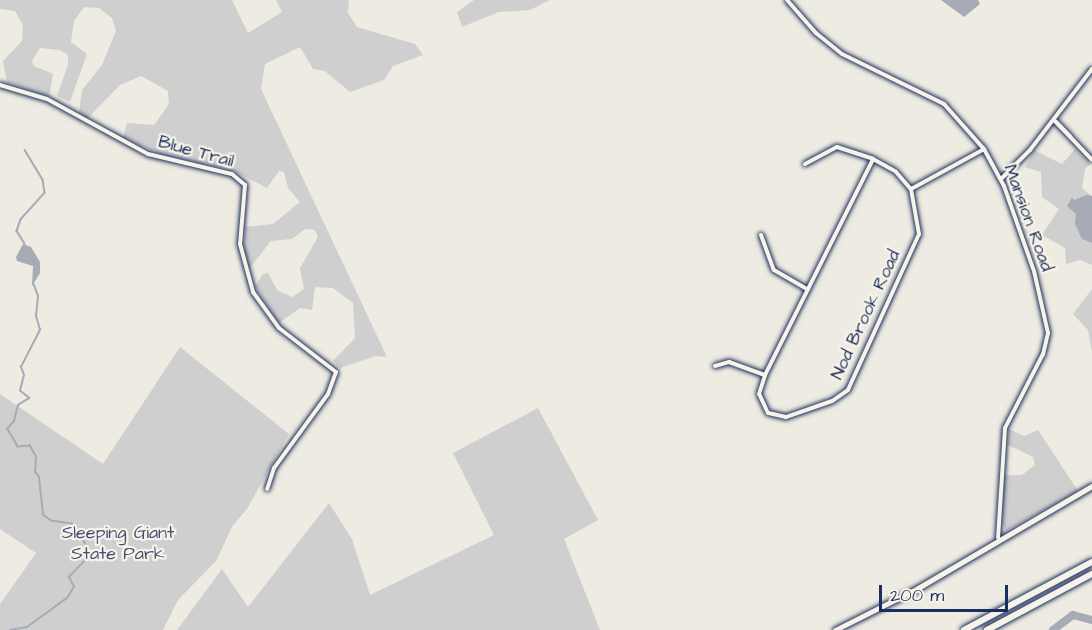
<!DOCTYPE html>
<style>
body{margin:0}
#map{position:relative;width:1092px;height:630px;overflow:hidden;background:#eeebe2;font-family:"Architects Daughter",sans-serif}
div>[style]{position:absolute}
.green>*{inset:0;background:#cfcfcf}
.water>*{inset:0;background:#a6abb5}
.stream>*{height:1.5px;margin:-0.75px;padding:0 0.75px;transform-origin:0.75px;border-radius:0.75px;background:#a6abb5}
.river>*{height:8px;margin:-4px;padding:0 4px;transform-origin:4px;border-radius:4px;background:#a6abb5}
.roads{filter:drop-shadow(0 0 2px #1b2f5e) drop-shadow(0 0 2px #1b2f5e)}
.minor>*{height:4px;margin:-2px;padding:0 2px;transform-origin:2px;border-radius:2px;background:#f7f3e8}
.secondary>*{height:5px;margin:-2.5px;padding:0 2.5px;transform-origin:2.5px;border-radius:2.5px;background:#f7f3e8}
.motorway>*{height:6px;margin:-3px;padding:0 3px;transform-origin:3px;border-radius:3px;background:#f7f3e8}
span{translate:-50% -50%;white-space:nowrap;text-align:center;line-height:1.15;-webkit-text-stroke:4.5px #f7f3e8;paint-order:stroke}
.street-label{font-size:18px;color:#1b2f5e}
.park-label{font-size:18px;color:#3f4f75}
.scale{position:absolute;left:879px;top:585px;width:129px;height:27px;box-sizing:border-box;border:3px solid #1b2f5e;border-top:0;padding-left:8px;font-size:18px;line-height:21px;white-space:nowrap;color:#1b2f5e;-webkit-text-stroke:4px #f7f3e8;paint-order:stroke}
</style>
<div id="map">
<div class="green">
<div style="clip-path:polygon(0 0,232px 0,248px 33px,282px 12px,276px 0,349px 0,348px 13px,357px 27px,415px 44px,423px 55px,393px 66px,384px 80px,350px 92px,325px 71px,313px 69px,300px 47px,265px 64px,261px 89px,387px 357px,376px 356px,340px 368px,333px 361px,355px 338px,353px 303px,333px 288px,315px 287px,312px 310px,300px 308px,279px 323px,258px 291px,255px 286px,263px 274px,268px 273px,277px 290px,292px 297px,304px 289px,300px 268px,318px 237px,315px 230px,305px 229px,292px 239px,271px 241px,248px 270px,244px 252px,245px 227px,273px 224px,300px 202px,288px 188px,284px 172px,279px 171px,267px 188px,234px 171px,161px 154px,123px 138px,127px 123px,154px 125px,169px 104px,168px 91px,141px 76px,120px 85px,87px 119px,79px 113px,82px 90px,102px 65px,116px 31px,112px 18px,99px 8px,84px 7px,74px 21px,71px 42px,87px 54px,70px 102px,57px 96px,68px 64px,68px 55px,60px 50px,40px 48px,32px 61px,34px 66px,53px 74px,49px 97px,7px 82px,3px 61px,22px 41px,23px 25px,15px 11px,0 9px)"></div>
<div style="clip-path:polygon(474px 0,550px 0,530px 10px,499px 12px,462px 27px,457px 12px)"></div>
<div style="clip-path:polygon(1075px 149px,1090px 164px,1085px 169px,1082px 188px,1092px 196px,1092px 265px,1080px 260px,1066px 264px,1065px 248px,1042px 235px,1059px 209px,1042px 197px,1041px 172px,1025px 167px,1034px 150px,1062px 164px)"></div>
<div style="clip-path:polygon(1092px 289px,1092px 352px,1088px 330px,1073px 314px)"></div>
<div style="clip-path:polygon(180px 347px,289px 434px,247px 509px,233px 525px,216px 561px,178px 600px,163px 630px,0 630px,0 604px,36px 553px,0 529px,0 394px,103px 464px)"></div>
<div style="clip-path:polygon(538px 408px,598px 520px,564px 539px,600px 630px,177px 630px,222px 569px,248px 607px,329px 503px,352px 539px,370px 595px,494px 535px,453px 453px)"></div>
<div style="clip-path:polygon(1009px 429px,1024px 436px,1038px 430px,1078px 491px,1006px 531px,1002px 521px,1003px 475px,1022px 475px,1035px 465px,1033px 457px,1008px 445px)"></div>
</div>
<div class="water">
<div style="clip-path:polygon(941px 0,978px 0,980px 4px,964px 17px)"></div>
<div style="clip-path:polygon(1087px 195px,1092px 196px,1092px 243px,1082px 239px,1075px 224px,1076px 214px,1067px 206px,1072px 197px,1074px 200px)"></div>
<div style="clip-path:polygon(23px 244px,31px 247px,40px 262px,40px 273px,32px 286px,33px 266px,17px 261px,16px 257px)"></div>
</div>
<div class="stream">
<div style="left:25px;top:150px;width:35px;rotate:59deg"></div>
<div style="left:43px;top:180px;width:13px;rotate:81deg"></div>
<div style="left:45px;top:193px;width:36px;rotate:132deg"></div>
<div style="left:21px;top:220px;width:12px;rotate:110deg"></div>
<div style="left:17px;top:231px;width:15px;rotate:58deg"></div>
<div style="left:10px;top:630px;width:17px;rotate:-10deg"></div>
<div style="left:27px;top:627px;width:49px;rotate:-35.9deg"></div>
<div style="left:67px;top:598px;width:13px;rotate:-58deg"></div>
<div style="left:74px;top:587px;width:11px;rotate:-117deg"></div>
<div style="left:69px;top:577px;width:28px;rotate:-46deg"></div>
<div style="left:88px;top:557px;width:9px;rotate:-90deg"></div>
<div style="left:88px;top:548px;width:29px;rotate:-124deg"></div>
<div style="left:72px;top:524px;width:21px;rotate:-172deg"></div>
<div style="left:51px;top:521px;width:10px;rotate:-143deg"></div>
<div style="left:43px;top:515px;width:38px;rotate:-96deg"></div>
<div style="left:39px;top:477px;width:6px;rotate:-129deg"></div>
<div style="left:35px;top:472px;width:15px;rotate:-86deg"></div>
<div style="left:36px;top:457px;width:13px;rotate:-119deg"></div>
<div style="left:30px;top:446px;width:12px;rotate:175deg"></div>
<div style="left:18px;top:447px;width:21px;rotate:-121deg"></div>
<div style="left:7px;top:429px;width:11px;rotate:-49deg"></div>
<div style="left:14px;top:421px;width:16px;rotate:-76deg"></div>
<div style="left:18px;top:405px;width:13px;rotate:-32deg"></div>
<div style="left:29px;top:398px;width:11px;rotate:-142deg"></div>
<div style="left:20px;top:391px;width:16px;rotate:-76deg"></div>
<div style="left:24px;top:375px;width:9px;rotate:-111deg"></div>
<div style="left:21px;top:367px;width:42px;rotate:-62.8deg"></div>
<div style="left:40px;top:330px;width:15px;rotate:-106deg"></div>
<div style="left:36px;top:316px;width:20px;rotate:-84deg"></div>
<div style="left:38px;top:296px;width:14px;rotate:-111deg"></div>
</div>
<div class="river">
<div style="left:1053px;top:630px;width:25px;rotate:-37deg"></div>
<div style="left:1073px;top:615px;width:20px;rotate:15deg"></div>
</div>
<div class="roads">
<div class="minor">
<div style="left:787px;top:0;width:44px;rotate:48.7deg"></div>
<div style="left:816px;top:33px;width:33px;rotate:39deg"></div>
<div style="left:842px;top:54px;width:114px;rotate:26.1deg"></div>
<div style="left:944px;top:104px;width:60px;rotate:48.4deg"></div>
<div style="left:984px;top:149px;width:42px;rotate:61.6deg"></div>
<div style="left:1004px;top:186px;width:90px;rotate:70.6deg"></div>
<div style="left:1034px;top:271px;width:64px;rotate:77.3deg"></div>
<div style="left:1048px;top:333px;width:22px;rotate:103deg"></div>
<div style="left:1043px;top:354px;width:83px;rotate:117.2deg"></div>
<div style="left:1005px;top:428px;width:110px;rotate:93.6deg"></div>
<div style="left:0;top:85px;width:49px;rotate:16.6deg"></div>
<div style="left:47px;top:99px;width:115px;rotate:28.6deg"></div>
<div style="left:148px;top:154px;width:86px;rotate:13.4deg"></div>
<div style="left:232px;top:174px;width:17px;rotate:40deg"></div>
<div style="left:245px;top:185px;width:59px;rotate:94.8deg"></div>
<div style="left:240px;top:244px;width:50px;rotate:74.8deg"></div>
<div style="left:253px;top:292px;width:44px;rotate:54.2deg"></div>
<div style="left:279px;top:328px;width:72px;rotate:37.7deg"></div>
<div style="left:336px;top:372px;width:23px;rotate:110deg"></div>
<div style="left:328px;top:394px;width:92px;rotate:126.1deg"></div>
<div style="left:274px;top:468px;width:22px;rotate:108deg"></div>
<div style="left:1055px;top:121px;width:21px;rotate:45deg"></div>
<div style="left:1056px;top:122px;width:52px;rotate:46.5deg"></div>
<div style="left:805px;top:164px;width:36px;rotate:-28deg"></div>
<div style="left:837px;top:147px;width:38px;rotate:18deg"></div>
<div style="left:873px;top:159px;width:26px;rotate:29deg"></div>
<div style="left:896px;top:172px;width:23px;rotate:49deg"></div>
<div style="left:911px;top:189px;width:46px;rotate:79.9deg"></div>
<div style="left:919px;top:234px;width:171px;rotate:114.5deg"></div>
<div style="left:848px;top:390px;width:19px;rotate:145deg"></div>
<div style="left:832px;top:401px;width:49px;rotate:160.8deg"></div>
<div style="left:786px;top:417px;width:18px;rotate:-167deg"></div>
<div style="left:768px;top:413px;width:21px;rotate:-115deg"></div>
<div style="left:759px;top:394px;width:20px;rotate:-72deg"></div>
<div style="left:765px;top:375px;width:241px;rotate:-63.4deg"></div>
<div style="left:1001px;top:179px;width:41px;rotate:-45deg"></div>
<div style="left:1030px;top:150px;width:102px;rotate:-52.6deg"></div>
<div style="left:911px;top:189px;width:83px;rotate:-28.7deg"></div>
<div style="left:761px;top:235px;width:37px;rotate:70deg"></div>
<div style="left:774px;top:270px;width:39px;rotate:30deg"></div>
<div style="left:715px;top:366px;width:15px;rotate:-16deg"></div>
<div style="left:729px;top:362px;width:38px;rotate:20deg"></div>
</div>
<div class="secondary">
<div style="left:835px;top:630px;width:93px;rotate:-26.8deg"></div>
<div style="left:918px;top:588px;width:202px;rotate:-30.4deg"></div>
</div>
<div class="motorway">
<div style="left:964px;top:630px;width:145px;rotate:-28deg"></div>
<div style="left:987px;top:630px;width:119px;rotate:-28.1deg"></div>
</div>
</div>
<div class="street-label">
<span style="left:196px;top:152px;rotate:15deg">Blue Trail</span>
<span style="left:1028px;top:218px;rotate:70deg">Mansion Road</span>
<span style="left:866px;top:315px;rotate:-65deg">Nod Brook Road</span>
</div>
<div class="park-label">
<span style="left:118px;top:544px">Sleeping Giant<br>State Park</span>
</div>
<div class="scale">200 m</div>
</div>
